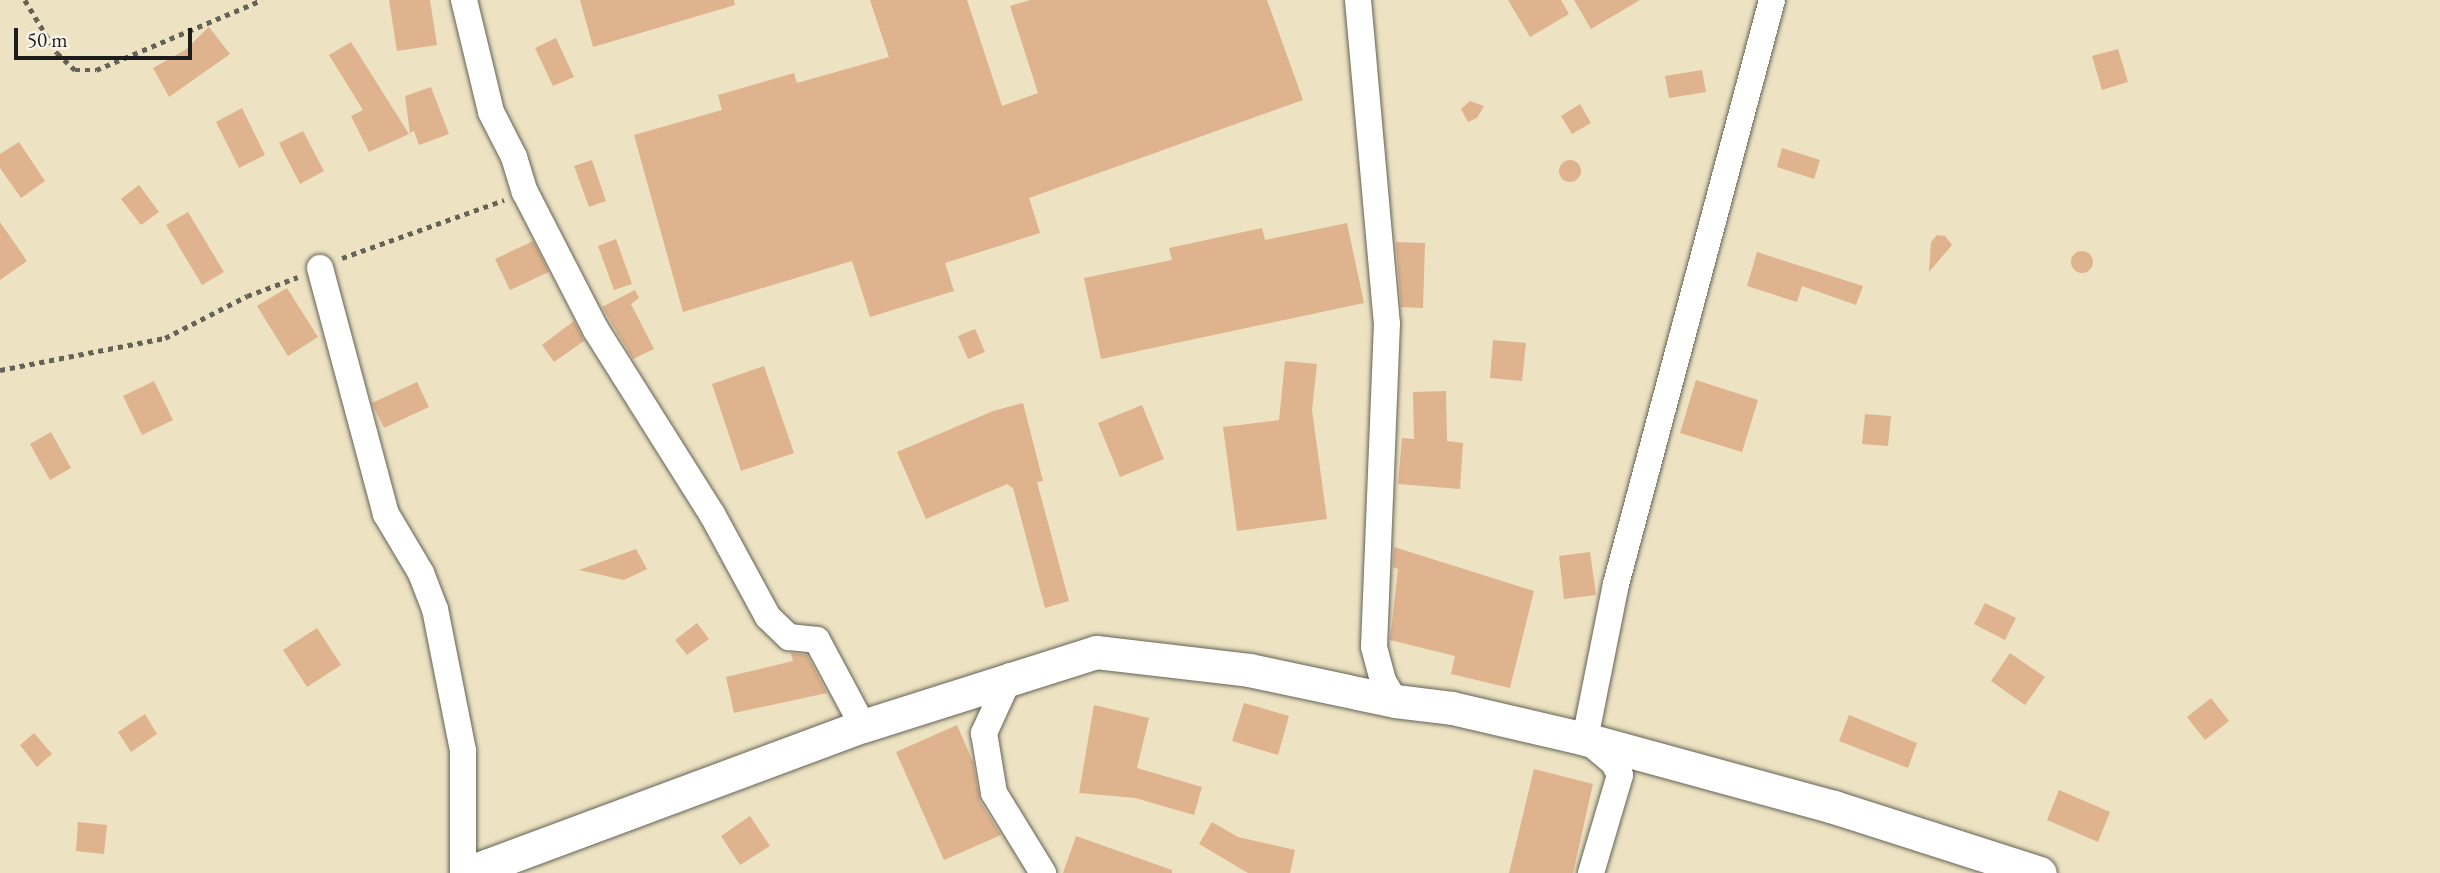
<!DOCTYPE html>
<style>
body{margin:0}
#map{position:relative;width:2440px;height:873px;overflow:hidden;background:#ede3c3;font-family:"EB Garamond",serif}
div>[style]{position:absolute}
.building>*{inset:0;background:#dfb38e}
.round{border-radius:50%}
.path>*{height:4.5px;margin-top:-2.25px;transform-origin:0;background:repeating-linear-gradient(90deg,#656256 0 5px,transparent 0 10px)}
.roads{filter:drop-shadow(0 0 2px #656256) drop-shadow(0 0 2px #656256)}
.minor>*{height:26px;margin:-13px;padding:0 13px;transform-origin:13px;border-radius:13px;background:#fff}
.tertiary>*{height:33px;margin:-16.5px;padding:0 16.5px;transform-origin:16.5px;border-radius:16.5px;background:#fff}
span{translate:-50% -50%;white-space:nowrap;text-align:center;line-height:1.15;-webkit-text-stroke:5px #f7f3e8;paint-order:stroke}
.scale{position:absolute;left:14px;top:28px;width:178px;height:32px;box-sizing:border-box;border:4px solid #1c1c1c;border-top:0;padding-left:9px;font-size:21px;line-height:24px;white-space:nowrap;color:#1c1c1c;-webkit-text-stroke:5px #f7f3e8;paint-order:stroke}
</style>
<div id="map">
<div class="building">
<div style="clip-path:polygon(389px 0,430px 0,437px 45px,397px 51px)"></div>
<div style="clip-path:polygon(580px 0,734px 0,735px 5px,593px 47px)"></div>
<div style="clip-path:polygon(870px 0,967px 0,1002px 106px,1038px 93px,1010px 6px,1030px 0,1267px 0,1303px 100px,1029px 198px,1040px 233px,945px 263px,954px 291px,870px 317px,852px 261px,683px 312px,634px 135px,722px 110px,718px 95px,794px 73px,797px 83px,889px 57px)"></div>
<div style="clip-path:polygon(1508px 0,1561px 0,1569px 14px,1530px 37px)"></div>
<div style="clip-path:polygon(1574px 0,1640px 0,1591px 29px)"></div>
<div style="clip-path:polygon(209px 27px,230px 54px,169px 97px,153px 68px,185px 50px)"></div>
<div style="clip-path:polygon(556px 38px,574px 77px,553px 86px,535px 48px)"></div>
<div style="clip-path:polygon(351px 42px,409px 134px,369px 152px,351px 116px,363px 110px,329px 55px)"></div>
<div style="clip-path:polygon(2118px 49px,2128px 82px,2102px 90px,2092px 56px)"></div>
<div style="clip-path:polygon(1702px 70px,1706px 92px,1669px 98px,1665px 76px)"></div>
<div style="clip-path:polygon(431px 87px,449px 134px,419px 145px,414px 131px,410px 133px,405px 96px)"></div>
<div style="clip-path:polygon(1470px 101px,1484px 106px,1477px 118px,1468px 122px,1461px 109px)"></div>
<div style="clip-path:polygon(1580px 104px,1591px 123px,1572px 134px,1561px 116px)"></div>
<div style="clip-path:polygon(242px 108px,265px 155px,239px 168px,216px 122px)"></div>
<div style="clip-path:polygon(303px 131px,324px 171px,300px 184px,279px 143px)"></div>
<div style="clip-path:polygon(19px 142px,45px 181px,21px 198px,0 168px,0 154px)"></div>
<div style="clip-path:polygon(1782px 148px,1820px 160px,1814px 179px,1777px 167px)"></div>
<div style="clip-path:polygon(592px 160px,606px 201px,589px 207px,574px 166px)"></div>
<div class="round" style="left:1559px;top:160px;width:22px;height:22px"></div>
<div style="clip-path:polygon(139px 185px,159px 212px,141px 225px,121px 199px)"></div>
<div style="clip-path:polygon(188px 212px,224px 272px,202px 285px,166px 225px)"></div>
<div style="clip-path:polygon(0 222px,27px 261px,0 280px)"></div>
<div style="clip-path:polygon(1347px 223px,1364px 303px,1101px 359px,1084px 278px,1172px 260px,1169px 248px,1262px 228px,1265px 240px)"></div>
<div style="clip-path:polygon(1937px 235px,1945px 236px,1952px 245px,1929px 272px,1931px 242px)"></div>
<div style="clip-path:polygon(616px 239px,632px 284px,614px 290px,598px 246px)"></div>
<div style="clip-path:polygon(533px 241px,549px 272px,510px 290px,495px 259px)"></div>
<div style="clip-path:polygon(1396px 242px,1425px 243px,1423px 308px,1401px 307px)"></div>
<div class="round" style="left:2071px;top:251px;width:22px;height:22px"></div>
<div style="clip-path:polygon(1757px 252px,1863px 286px,1856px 305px,1802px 286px,1797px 302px,1747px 286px)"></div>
<div style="clip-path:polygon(287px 288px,318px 337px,288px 356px,257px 306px)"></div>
<div style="clip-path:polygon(635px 290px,639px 298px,631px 304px,654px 349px,633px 359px,602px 307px)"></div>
<div style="clip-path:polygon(574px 321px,584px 341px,554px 362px,542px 345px)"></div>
<div style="clip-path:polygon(975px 329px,985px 352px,968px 359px,958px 336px)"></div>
<div style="clip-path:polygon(1493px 340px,1526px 343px,1522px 381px,1490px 378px)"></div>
<div style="clip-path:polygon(1285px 361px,1317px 364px,1312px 410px,1327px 519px,1237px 531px,1223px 427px,1279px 420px)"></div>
<div style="clip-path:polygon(764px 366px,794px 453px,741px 471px,712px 384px)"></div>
<div style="clip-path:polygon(1696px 380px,1758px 400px,1742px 452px,1680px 433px)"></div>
<div style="clip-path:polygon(154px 381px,173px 420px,142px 435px,123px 396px)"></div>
<div style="clip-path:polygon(417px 382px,429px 407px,384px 428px,372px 403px)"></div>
<div style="clip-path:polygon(1446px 391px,1447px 441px,1463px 443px,1460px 489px,1398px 484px,1402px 438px,1414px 439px,1413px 392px)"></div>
<div style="clip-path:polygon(1023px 403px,1043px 481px,1037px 482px,1069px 601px,1045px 608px,1013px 488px,1007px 484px,926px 519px,897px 452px,993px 411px)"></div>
<div style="clip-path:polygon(1142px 405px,1164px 459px,1120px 477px,1098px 423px)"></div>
<div style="clip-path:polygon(1865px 414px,1891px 416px,1888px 446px,1862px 444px)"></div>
<div style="clip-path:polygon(51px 432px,71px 468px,50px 480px,30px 444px)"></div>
<div style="clip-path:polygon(1394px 547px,1534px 591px,1510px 688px,1451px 674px,1455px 656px,1390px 640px,1398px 569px,1393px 567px)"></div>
<div style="clip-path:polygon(636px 549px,647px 569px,624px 580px,579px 570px)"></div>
<div style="clip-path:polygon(1590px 552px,1596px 595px,1564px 599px,1559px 556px)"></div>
<div style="clip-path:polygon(1985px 603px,2016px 618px,2005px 640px,1974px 624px)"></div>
<div style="clip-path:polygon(697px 623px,709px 639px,687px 655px,675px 640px)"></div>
<div style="clip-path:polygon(317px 628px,341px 665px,307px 687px,283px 650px)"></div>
<div style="clip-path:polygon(791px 653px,807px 655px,827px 693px,734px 713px,726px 677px,793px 661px)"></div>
<div style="clip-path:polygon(2010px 653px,2045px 677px,2025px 705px,1991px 681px)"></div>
<div style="clip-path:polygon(2211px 698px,2229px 721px,2205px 740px,2187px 717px)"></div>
<div style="clip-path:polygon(1244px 703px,1289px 716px,1278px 755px,1232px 741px)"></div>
<div style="clip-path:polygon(1094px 705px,1149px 718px,1137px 768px,1202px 787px,1194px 815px,1135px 798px,1079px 793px)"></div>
<div style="clip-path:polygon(145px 714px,157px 734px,131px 752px,118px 732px)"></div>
<div style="clip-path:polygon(1849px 715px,1917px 743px,1908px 768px,1839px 741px)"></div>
<div style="clip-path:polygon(957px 725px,973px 762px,980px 801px,1001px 835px,944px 860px,896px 752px)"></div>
<div style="clip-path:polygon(34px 733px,52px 754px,37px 767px,20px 745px)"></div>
<div style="clip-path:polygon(1534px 769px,1593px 784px,1573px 873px,1509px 873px)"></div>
<div style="clip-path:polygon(2059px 790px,2110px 812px,2098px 842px,2047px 820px)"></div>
<div style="clip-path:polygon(750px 816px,770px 846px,740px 865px,721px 836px)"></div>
<div style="clip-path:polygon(78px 822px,107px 825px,104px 854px,76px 851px)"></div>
<div style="clip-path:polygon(1212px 822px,1238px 837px,1295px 850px,1290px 873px,1248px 873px,1199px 844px)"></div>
<div style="clip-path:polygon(1076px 836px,1172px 870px,1172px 873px,1063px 873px)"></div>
</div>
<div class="path">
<div style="left:25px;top:0;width:62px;rotate:58.9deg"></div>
<div style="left:57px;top:53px;width:25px;rotate:43deg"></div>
<div style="left:75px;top:70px;width:21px"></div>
<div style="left:96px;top:70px;width:180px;rotate:-22.9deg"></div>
<div style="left:342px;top:258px;width:172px;rotate:-19.7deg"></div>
<div style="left:0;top:370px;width:168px;rotate:-11deg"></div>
<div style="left:165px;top:338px;width:92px;rotate:-27.1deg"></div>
<div style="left:247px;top:296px;width:54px;rotate:-20.4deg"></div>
</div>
<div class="roads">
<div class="minor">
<div style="left:464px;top:0;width:115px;rotate:76.4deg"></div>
<div style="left:491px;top:112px;width:51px;rotate:62.9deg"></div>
<div style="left:514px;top:157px;width:37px;rotate:73deg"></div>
<div style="left:525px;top:192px;width:155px;rotate:62.8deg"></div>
<div style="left:596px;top:330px;width:218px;rotate:57.8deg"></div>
<div style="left:712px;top:514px;width:117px;rotate:61.5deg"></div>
<div style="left:768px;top:617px;width:29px;rotate:44deg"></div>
<div style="left:789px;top:637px;width:28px;rotate:6deg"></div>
<div style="left:817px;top:640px;width:98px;rotate:61.9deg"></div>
<div style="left:1358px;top:0;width:324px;rotate:84.9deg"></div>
<div style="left:1387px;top:323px;width:324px;rotate:92.3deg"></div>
<div style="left:1374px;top:647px;width:35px;rotate:75deg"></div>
<div style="left:1383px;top:681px;width:23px;rotate:59deg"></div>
<div style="left:320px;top:268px;width:255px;rotate:75deg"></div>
<div style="left:386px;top:514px;width:69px;rotate:59.3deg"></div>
<div style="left:421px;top:573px;width:39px;rotate:69deg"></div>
<div style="left:435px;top:609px;width:145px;rotate:78.8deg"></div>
<div style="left:463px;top:751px;width:122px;rotate:90deg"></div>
<div style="left:1010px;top:676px;width:63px;rotate:114.5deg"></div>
<div style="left:984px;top:733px;width:61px;rotate:80.5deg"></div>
<div style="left:994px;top:793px;width:94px;rotate:58.5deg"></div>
<div style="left:1591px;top:873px;width:102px;rotate:-73.5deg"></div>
<div style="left:1620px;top:775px;width:13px;rotate:-117deg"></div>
<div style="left:1614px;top:763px;width:38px;rotate:-140deg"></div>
<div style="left:1585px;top:739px;width:158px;rotate:-78.7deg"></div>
<div style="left:1616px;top:584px;width:604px;rotate:-75.04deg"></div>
</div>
<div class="tertiary">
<div style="left:467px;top:873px;width:422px;rotate:-20.4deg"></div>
<div style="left:863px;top:726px;width:244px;rotate:-17.6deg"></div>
<div style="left:1096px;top:652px;width:154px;rotate:6.7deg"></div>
<div style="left:1249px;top:670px;width:149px;rotate:12deg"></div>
<div style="left:1395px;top:701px;width:57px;rotate:7deg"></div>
<div style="left:1452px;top:708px;width:137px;rotate:13.1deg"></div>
<div style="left:1585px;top:739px;width:258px;rotate:15.3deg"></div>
<div style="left:1834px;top:807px;width:216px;rotate:17.8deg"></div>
</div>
</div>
<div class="scale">50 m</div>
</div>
